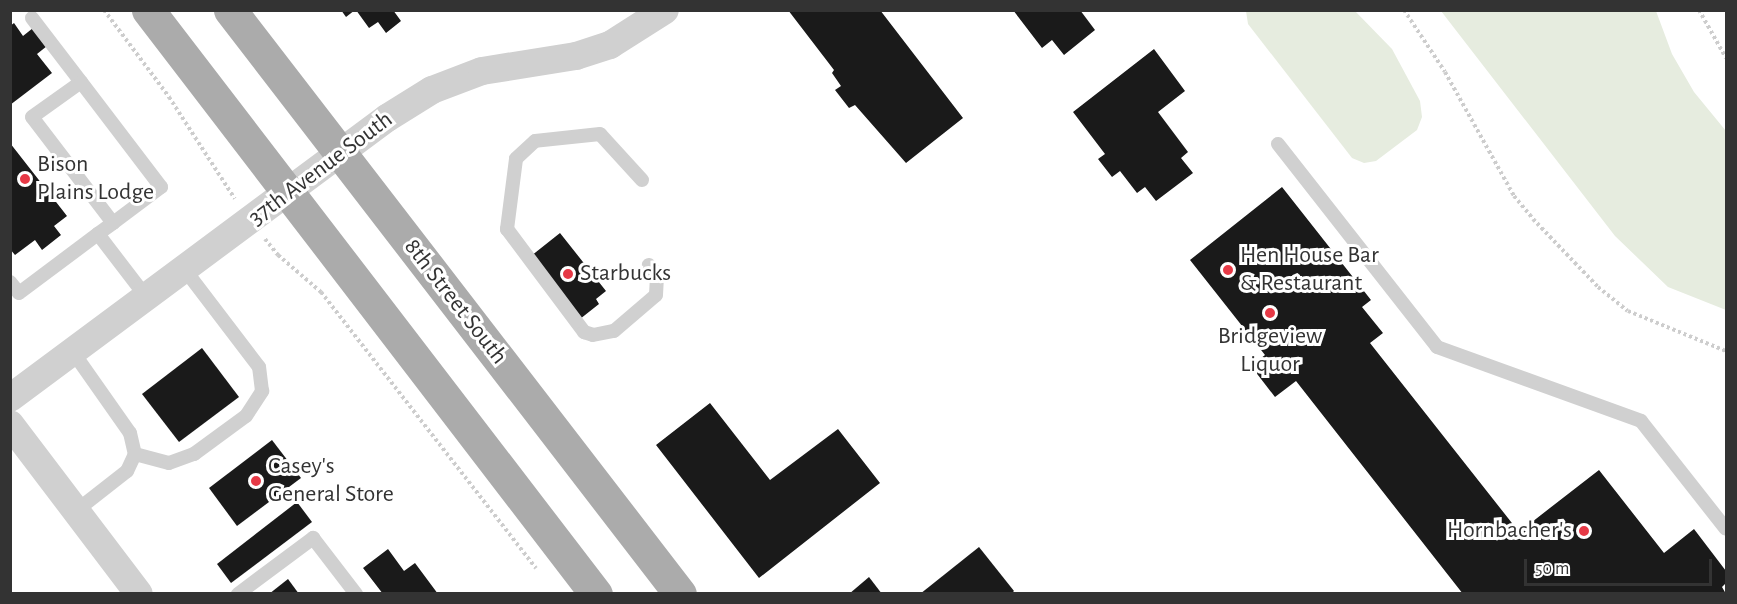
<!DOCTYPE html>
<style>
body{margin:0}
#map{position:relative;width:1737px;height:604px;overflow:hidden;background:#fff;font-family:"Alegreya Sans",sans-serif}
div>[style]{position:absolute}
.green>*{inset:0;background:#e6ecdf}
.building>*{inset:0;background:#1a1a1a}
.path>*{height:4px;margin-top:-2px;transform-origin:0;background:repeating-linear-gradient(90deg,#cdcdcd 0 3px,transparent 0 6px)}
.lane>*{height:14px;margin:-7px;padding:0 7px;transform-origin:7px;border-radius:7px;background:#d0d0d0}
.street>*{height:28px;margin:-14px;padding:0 14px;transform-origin:14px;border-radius:14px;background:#d0d0d0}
.primary>*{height:33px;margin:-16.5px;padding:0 16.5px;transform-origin:16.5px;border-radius:16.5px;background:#ababab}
.dots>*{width:16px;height:16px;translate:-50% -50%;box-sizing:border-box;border:3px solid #fff;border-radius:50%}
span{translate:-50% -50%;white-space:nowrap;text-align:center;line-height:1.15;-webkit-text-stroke:6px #fff;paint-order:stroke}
.poi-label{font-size:24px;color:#333}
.left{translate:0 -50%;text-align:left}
.right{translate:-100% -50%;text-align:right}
.street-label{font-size:24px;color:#333}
.frame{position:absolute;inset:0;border:12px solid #333;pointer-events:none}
.scale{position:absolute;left:1524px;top:559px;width:188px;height:27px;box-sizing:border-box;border:3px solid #333;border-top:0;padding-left:8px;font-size:18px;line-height:21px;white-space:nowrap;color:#333;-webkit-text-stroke:4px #fff;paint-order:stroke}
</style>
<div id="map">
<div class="green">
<div style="clip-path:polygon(1246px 11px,1355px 11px,1392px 49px,1420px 101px,1422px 117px,1417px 130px,1376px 161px,1364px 163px,1352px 158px,1248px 24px)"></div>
<div style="clip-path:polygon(1441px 11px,1656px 11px,1672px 54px,1694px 92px,1726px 131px,1726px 310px,1668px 287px,1615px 236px)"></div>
</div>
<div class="building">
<div style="clip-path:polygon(341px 10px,355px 10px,346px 17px)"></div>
<div style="clip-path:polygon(356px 10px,393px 10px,401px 21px,386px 33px,378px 22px,369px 28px)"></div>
<div style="clip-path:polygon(788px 10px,880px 10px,963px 118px,906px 163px,855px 105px,849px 108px,835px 90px,841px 86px,832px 73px,834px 70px)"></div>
<div style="clip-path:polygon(1013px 10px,1080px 10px,1095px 30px,1064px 55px,1052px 40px,1042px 48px)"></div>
<div style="clip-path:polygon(14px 23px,23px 36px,33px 28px,47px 46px,37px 54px,52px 73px,10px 105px,10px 26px)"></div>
<div style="clip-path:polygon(1154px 49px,1185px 91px,1158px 112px,1188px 152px,1181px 158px,1193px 173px,1156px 201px,1145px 187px,1137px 193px,1120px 171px,1112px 177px,1098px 159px,1105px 154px,1073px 112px)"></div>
<div style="clip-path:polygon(10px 143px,67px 216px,54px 226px,61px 235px,42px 250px,35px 240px,15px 255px,10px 249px)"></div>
<div style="clip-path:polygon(1282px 187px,1371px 300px,1362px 307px,1383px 333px,1370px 343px,1519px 532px,1599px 470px,1664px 553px,1694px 529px,1726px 571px,1726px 583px,1722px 587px,1726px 594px,1463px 594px,1296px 381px,1275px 397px,1251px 366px,1265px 355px,1190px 260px)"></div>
<div style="clip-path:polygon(560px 233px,606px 291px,596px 299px,599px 304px,580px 319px,531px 256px)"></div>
<div style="clip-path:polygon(202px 348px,239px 397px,179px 442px,142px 394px)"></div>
<div style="clip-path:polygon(710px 403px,770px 480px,838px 429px,880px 483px,759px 578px,656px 445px)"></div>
<div style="clip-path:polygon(272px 440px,301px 478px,237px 526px,209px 488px)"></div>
<div style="clip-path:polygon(297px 502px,312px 522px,231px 583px,217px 564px)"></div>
<div style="clip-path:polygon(979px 547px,1014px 591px,1011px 594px,920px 594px)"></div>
<div style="clip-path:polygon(388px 549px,404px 571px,415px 563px,438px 594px,383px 594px,363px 568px)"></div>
<div style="clip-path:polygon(869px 577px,882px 594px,849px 594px)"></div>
<div style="clip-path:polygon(288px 579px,299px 594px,269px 594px)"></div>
</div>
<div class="path">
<div style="left:104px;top:10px;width:109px;rotate:53.2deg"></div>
<div style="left:169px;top:97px;width:121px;rotate:57.1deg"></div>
<div style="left:1404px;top:10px;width:74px;rotate:56.5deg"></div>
<div style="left:1445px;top:72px;width:142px;rotate:60.9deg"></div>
<div style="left:1514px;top:196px;width:30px;rotate:50deg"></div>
<div style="left:1533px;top:219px;width:94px;rotate:46.3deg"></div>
<div style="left:1598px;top:287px;width:38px;rotate:39deg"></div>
<div style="left:1628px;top:311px;width:106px;rotate:22.2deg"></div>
<div style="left:1699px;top:10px;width:55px;rotate:60.6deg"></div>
<div style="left:265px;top:239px;width:21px;rotate:51deg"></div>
<div style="left:278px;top:255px;width:57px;rotate:40.7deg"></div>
<div style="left:321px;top:292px;width:350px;rotate:52.1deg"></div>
</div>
<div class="lane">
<div style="left:32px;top:18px;width:81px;rotate:52.6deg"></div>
<div style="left:1278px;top:144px;width:258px;rotate:51.9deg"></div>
<div style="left:1437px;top:347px;width:217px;rotate:19.9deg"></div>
<div style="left:1641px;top:421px;width:137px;rotate:51.8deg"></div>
<div style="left:642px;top:180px;width:62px;rotate:-132.4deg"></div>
<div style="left:600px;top:134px;width:65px;rotate:173.9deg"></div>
<div style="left:535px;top:141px;width:26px;rotate:137deg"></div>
<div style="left:516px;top:159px;width:71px;rotate:97.3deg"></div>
<div style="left:507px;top:229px;width:129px;rotate:53.2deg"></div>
<div style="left:584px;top:332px;width:9px;rotate:18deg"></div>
<div style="left:593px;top:335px;width:21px;rotate:-11deg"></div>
<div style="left:614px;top:331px;width:55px;rotate:-40.6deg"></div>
<div style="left:656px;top:295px;width:20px;rotate:-87deg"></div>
<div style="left:657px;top:275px;width:13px;rotate:-129deg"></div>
<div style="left:113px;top:223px;width:133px;rotate:-127.4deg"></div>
<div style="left:32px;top:117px;width:60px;rotate:-35.5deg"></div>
<div style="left:81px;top:82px;width:132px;rotate:52.7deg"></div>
<div style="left:161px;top:187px;width:60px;rotate:143.1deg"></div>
<div style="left:113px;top:223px;width:19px;rotate:144deg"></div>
<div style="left:98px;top:234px;width:81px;rotate:52.6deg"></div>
<div style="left:10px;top:282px;width:14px;rotate:51deg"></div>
<div style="left:19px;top:293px;width:99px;rotate:-36.8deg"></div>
<div style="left:73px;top:352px;width:99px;rotate:54.9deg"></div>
<div style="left:130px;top:433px;width:22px;rotate:77deg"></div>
<div style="left:135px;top:454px;width:19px;rotate:115deg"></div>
<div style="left:127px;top:471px;width:65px;rotate:141.9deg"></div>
<div style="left:135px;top:454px;width:35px;rotate:15deg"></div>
<div style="left:169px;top:463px;width:27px;rotate:-20deg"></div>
<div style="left:194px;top:454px;width:64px;rotate:-36.2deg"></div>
<div style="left:246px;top:416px;width:30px;rotate:-57deg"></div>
<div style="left:262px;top:391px;width:24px;rotate:-97deg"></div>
<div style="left:259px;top:367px;width:122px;rotate:-127.3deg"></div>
<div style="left:238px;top:594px;width:94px;rotate:-36.7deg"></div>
<div style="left:313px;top:538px;width:71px;rotate:52.5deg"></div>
</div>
<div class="street">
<div style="left:10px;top:398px;width:470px;rotate:-36.6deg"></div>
<div style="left:387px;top:118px;width:53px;rotate:-31.9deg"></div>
<div style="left:432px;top:90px;width:53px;rotate:-20.8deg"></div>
<div style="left:482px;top:71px;width:95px;rotate:-9.1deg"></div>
<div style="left:576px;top:56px;width:36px;rotate:-18deg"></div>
<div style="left:610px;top:45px;width:65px;rotate:-32.5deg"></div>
<div style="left:10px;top:424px;width:213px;rotate:52.8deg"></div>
</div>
<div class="primary">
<div style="left:148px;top:10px;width:736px;rotate:52.51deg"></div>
<div style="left:230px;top:10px;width:737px;rotate:52.38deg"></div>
</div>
<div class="dots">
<div style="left:25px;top:179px;background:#e63946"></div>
<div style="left:1228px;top:270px;background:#e63946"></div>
<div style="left:568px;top:274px;background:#e63946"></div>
<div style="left:1270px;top:313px;background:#e63946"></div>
<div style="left:256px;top:481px;background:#e63946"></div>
<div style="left:1584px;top:531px;background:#e63946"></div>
</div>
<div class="poi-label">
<span class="left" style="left:37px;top:179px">Bison<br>Plains Lodge</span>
<span class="left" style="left:1240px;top:270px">Hen House Bar<br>&amp; Restaurant</span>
<span class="left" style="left:580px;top:274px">Starbucks</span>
<span style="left:1270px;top:351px">Bridgeview<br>Liquor</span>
<span class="left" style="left:268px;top:481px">Casey's<br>General Store</span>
<span class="right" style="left:1572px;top:531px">Hornbacher's</span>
</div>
<div class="street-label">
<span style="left:321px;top:169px;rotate:-37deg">37th Avenue South</span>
<span style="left:455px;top:302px;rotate:52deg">8th Street South</span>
</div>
<div class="frame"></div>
<div class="scale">50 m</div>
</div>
